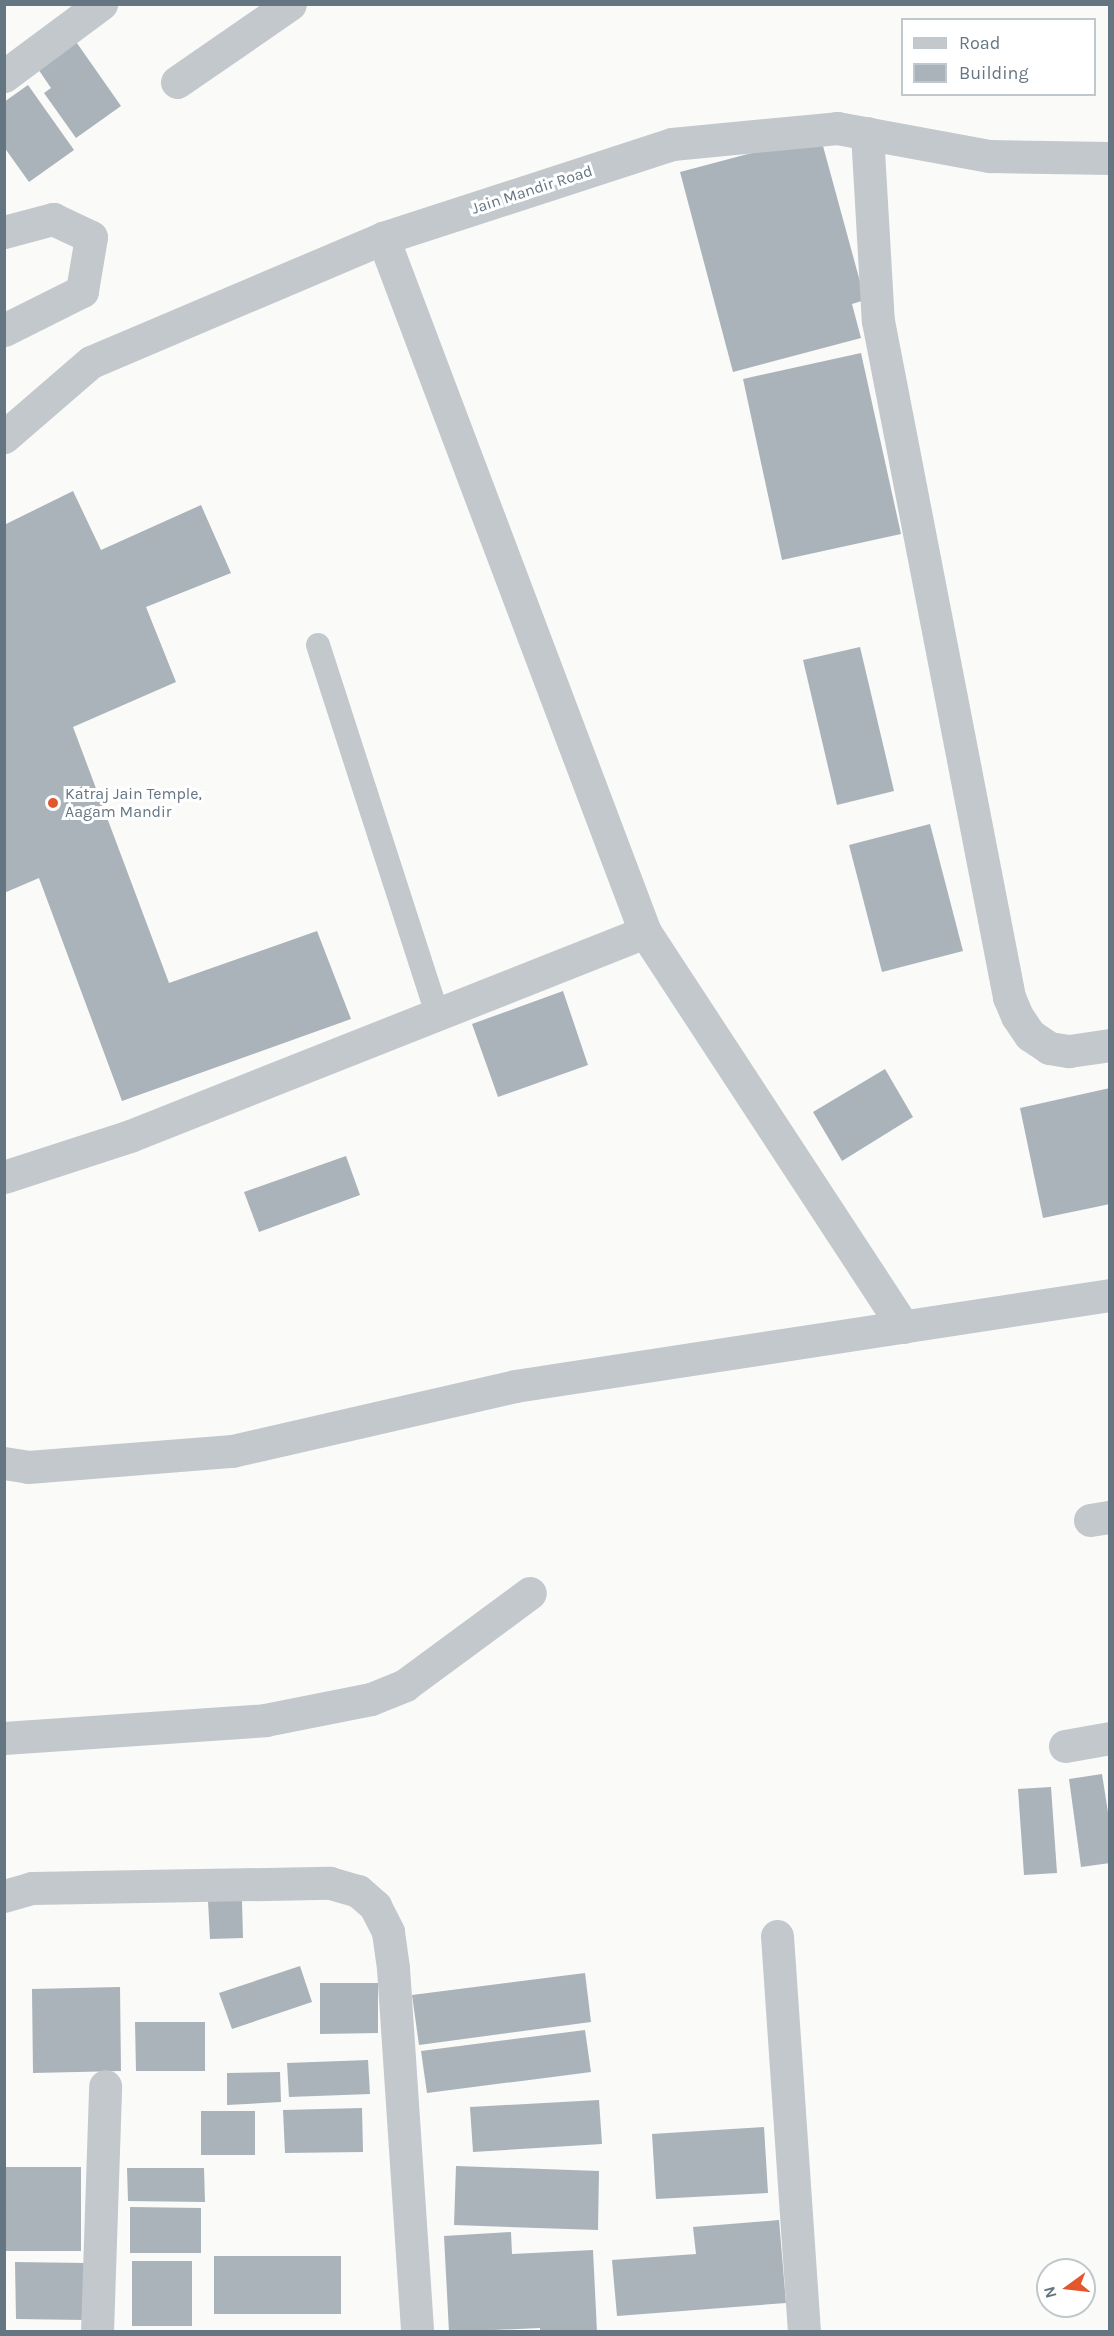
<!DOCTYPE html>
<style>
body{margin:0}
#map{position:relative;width:1114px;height:2336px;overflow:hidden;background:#fafaf8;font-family:Karla,sans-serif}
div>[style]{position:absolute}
.building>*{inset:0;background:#aab3b9}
.service>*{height:24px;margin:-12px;padding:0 12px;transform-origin:12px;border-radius:12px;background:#c3c8cc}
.minor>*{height:33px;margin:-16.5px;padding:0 16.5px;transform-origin:16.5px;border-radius:16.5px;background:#c3c8cc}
.dots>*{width:16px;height:16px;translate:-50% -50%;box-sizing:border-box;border:3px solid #fff;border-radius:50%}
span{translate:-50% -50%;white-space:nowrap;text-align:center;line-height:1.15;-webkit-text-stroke:6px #fff;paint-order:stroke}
.street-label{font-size:16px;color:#657683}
.poi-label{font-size:16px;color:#657683}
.left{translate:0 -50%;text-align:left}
.frame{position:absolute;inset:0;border:6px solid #657683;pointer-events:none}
.legend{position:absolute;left:901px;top:18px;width:195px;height:78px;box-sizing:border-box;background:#fff;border:2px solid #c1c8cd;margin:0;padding:8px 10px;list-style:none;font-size:18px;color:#657683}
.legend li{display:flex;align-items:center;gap:12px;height:30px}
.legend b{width:30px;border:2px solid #c1c8cd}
.north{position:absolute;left:1036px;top:2258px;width:60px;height:60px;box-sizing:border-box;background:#fff;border:2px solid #c1c8cd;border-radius:50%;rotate:255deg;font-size:16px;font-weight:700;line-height:24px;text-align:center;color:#657683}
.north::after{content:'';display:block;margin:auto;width:21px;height:27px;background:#e4572e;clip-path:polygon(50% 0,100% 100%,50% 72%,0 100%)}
</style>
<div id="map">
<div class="building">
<div style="clip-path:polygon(72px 36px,121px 106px,76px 138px,44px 93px,51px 88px,34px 63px)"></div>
<div style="clip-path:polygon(28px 85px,74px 150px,29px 182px,4px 147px,4px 102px)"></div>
<div style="clip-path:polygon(820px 135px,865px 300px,852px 304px,861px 338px,733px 372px,680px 172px)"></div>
<div style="clip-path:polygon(861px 353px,901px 534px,782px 560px,743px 379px)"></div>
<div style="clip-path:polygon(73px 491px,101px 550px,201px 505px,231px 573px,146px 607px,176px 682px,73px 727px,169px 983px,317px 931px,351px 1019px,122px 1101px,39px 878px,4px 893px,4px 525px)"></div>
<div style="clip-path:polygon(860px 647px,894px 791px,837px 805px,803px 660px)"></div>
<div style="clip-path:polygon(930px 824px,963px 951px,882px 972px,849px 845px)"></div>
<div style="clip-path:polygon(563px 991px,588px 1065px,498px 1097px,472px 1024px)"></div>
<div style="clip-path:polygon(885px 1069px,913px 1117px,842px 1161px,813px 1112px)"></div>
<div style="clip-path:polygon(1110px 1088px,1110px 1204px,1043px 1218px,1020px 1108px)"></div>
<div style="clip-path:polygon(346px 1156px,360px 1195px,259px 1232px,244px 1192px)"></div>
<div style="clip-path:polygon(1102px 1774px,1110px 1825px,1110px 1863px,1081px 1867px,1069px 1779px)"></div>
<div style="clip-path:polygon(1051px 1787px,1057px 1873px,1024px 1875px,1018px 1789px)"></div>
<div style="clip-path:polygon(208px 1901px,242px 1901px,243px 1938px,210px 1939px)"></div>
<div style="clip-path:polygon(300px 1966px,312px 2002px,232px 2029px,219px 1993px)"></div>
<div style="clip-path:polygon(585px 1973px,591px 2022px,419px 2045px,412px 1995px)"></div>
<div style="clip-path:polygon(320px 1983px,378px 1983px,378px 2033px,320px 2034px)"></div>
<div style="clip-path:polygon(120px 1987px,121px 2071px,33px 2073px,32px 1989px)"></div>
<div style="clip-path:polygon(135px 2022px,205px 2022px,205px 2071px,136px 2071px)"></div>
<div style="clip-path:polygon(585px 2030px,591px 2072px,427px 2093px,421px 2051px)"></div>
<div style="clip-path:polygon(368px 2060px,370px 2094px,289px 2097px,287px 2063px)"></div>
<div style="clip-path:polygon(280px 2072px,281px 2102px,227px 2105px,227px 2073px)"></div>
<div style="clip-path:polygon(599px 2100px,602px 2144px,473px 2152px,470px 2107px)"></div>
<div style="clip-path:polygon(362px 2108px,363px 2152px,285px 2153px,283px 2110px)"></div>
<div style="clip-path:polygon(201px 2111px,255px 2111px,255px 2155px,201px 2155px)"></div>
<div style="clip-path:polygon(764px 2127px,768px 2193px,656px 2199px,652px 2134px)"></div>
<div style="clip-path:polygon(456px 2166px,599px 2171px,598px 2230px,454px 2225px)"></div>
<div style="clip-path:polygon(4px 2167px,81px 2167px,81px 2251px,4px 2251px)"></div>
<div style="clip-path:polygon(127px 2168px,204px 2168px,205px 2202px,128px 2201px)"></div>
<div style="clip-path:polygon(130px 2207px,201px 2208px,201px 2253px,130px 2253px)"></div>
<div style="clip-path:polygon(779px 2220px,786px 2303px,617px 2316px,612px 2260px,696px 2254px,693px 2227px)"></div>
<div style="clip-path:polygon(511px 2232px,512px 2254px,593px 2250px,597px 2332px,540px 2332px,540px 2328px,449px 2332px,444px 2236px)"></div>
<div style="clip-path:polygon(214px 2256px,341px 2256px,341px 2314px,214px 2314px)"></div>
<div style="clip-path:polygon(132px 2261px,192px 2261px,192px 2326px,132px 2326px)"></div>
<div style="clip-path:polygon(15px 2262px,86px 2263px,85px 2320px,16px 2319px)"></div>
</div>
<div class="service">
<div style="left:318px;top:645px;width:388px;rotate:72.1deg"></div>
</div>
<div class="minor">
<div style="left:4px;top:76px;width:121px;rotate:-36.6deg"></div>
<div style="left:177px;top:82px;width:137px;rotate:-34.6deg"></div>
<div style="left:867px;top:133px;width:188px;rotate:86.7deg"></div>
<div style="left:878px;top:321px;width:689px;rotate:79.03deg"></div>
<div style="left:1009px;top:997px;width:21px;rotate:67deg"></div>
<div style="left:1017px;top:1016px;width:23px;rotate:56deg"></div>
<div style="left:1030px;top:1035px;width:23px;rotate:34deg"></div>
<div style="left:1049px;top:1048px;width:20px;rotate:9deg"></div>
<div style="left:1069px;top:1051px;width:41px;rotate:-8.3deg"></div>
<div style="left:4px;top:232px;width:51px;rotate:-14.9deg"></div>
<div style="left:53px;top:219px;width:42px;rotate:25.3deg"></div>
<div style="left:91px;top:237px;width:55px;rotate:99.5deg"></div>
<div style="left:82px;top:291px;width:87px;rotate:153.4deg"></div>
<div style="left:4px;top:437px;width:115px;rotate:-40.8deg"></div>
<div style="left:91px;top:362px;width:317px;rotate:-23deg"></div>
<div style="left:383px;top:238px;width:304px;rotate:-18deg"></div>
<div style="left:672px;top:144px;width:166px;rotate:-5.5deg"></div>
<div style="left:837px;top:128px;width:156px;rotate:10.4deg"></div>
<div style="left:990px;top:156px;width:120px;rotate:1deg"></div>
<div style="left:645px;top:932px;width:472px;rotate:56.8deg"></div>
<div style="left:4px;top:1177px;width:133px;rotate:-18deg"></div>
<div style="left:130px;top:1136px;width:554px;rotate:-21.61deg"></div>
<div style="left:645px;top:932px;width:742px;rotate:-110.68deg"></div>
<div style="left:4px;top:1463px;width:24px;rotate:9deg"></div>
<div style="left:28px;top:1467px;width:205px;rotate:-4.5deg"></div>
<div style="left:232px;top:1451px;width:290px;rotate:-12.9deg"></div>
<div style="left:515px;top:1386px;width:602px;rotate:-8.7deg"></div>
<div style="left:1090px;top:1520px;width:20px;rotate:-9deg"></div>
<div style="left:4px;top:1738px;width:262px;rotate:-3.9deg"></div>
<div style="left:265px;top:1720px;width:108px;rotate:-11.2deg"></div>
<div style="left:371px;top:1699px;width:37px;rotate:-22deg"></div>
<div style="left:405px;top:1685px;width:155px;rotate:-36.4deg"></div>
<div style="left:1065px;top:1746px;width:46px;rotate:-10.1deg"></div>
<div style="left:4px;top:1896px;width:29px;rotate:-16deg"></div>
<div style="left:32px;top:1888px;width:298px;rotate:-1deg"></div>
<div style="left:330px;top:1883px;width:29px;rotate:16deg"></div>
<div style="left:358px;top:1891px;width:23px;rotate:41deg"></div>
<div style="left:375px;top:1906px;width:29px;rotate:63deg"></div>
<div style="left:388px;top:1932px;width:36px;rotate:82deg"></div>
<div style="left:393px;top:1968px;width:365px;rotate:86.2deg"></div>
<div style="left:777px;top:1936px;width:397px;rotate:86.1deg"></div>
<div style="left:97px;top:2332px;width:246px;rotate:-88.1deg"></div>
</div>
<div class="dots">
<div style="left:53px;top:803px;background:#e4572e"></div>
</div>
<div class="street-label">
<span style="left:532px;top:190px;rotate:-18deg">Jain Mandir Road</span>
</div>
<div class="poi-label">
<span class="left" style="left:65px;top:803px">Katraj Jain Temple,<br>Aagam Mandir</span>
</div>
<div class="frame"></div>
<ul class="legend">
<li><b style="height:8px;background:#c3c8cc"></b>Road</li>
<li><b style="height:16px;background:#aab3b9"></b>Building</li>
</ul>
<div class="north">N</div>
</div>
